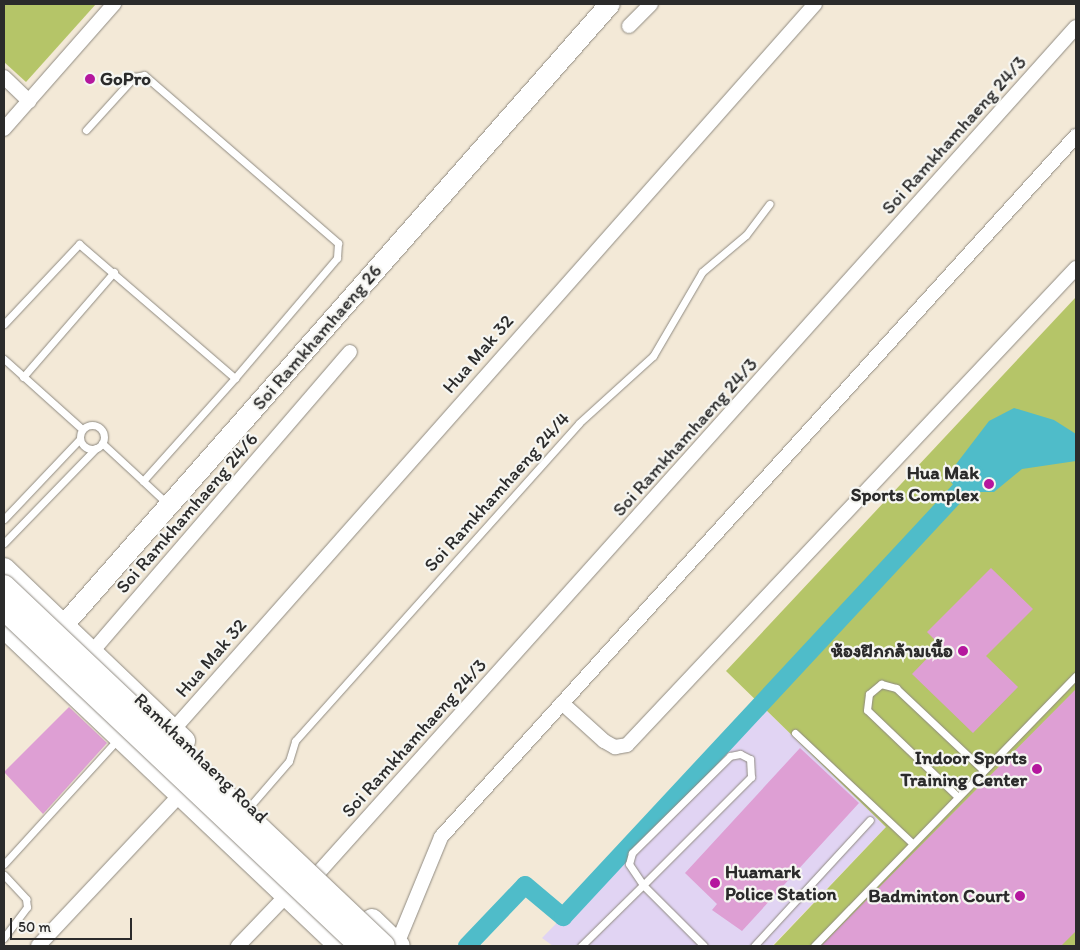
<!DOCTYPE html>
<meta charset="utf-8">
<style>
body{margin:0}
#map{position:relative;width:1080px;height:950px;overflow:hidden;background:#f3e9d7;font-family:Itim,"Playpen Sans Thai",sans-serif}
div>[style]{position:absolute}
.built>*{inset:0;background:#e1d4f3}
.green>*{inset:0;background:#b5c568}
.water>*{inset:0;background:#4fbcc9}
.canal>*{height:18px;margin:-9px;padding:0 9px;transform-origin:9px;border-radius:9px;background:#4fbcc9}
.building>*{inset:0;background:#de9fd4}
.roads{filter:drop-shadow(0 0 1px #8f8a81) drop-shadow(0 0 1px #8f8a81)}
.lane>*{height:7px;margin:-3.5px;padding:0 3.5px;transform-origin:3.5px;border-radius:3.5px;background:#fff}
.lane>.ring{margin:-3.5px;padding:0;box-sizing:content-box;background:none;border:7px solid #fff;border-radius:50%}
.street>*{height:14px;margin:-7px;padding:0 7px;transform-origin:7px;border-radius:7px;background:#fff}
.secondary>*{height:20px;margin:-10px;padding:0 10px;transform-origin:10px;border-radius:10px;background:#fff}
.primary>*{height:22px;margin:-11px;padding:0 11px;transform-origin:11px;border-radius:11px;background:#fff}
.bridges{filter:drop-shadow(0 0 1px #8f8a81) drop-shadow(0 0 1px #8f8a81)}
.primary-bridge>*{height:22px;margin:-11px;padding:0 11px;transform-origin:11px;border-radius:11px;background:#fff}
.dots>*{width:14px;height:14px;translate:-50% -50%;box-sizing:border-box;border:2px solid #f6f6f2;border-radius:50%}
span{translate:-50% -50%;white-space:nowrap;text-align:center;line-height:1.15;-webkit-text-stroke:4.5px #f6f6f2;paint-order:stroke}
.poi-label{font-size:19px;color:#2b2b2b;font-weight:700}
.left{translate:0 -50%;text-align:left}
.right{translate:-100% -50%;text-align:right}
.street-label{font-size:19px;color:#2b2b2b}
.frame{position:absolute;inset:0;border:5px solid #2b2b2b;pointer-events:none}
.scale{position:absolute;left:10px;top:918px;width:122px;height:22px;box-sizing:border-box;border:2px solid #2b2b2b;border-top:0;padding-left:6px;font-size:15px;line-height:18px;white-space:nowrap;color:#2b2b2b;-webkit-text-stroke:4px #f6f6f2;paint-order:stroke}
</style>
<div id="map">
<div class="built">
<div style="clip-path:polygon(765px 709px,886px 827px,772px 946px,553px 946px,542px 938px)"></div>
</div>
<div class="green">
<div style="clip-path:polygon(4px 4px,96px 4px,26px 82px,4px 62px)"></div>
<div style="clip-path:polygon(1076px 297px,1076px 946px,773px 946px,886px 827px,726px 671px)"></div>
</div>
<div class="water">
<div style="clip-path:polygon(1014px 408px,1054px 420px,1076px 434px,1076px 461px,1022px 469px,994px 492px,958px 492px,947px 476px,989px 421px)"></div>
</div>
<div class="canal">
<div style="left:467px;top:946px;width:84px;rotate:-46.4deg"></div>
<div style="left:525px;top:885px;width:50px;rotate:40.1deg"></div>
<div style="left:563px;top:917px;width:605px;rotate:-47.08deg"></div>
</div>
<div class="building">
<div style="clip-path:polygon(991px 568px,1033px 609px,986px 656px,1018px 687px,973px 733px,912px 674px,940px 645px,927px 632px)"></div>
<div style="clip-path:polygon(1076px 689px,1076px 931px,1061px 946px,821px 946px)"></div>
<div style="clip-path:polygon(69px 707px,107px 743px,43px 814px,4px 772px)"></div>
<div style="clip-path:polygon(800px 748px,859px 803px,742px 931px,712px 910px,717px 904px,685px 873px)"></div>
</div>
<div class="roads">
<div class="lane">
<div style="left:86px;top:130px;width:72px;rotate:-47.8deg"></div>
<div style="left:134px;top:77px;width:10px;rotate:-11deg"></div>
<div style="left:144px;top:75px;width:257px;rotate:40.9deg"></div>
<div style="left:338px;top:243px;width:15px;rotate:94deg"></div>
<div style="left:337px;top:258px;width:157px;rotate:130.4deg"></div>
<div style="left:4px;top:324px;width:110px;rotate:-46.8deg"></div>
<div style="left:79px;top:244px;width:206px;rotate:40.7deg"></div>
<div style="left:235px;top:378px;width:138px;rotate:131.8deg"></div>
<div style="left:143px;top:481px;width:35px;rotate:43deg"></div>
<div style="left:4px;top:359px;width:105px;rotate:41.9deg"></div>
<div style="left:23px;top:377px;width:139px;rotate:-49.1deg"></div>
<div class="ring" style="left:80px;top:425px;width:17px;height:17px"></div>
<div style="left:102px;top:443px;width:56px;rotate:42.8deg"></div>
<div style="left:4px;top:519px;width:110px;rotate:-46.5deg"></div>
<div style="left:4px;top:543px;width:132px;rotate:-45.9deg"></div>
<div style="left:795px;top:733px;width:161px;rotate:43.2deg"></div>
<div style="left:957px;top:796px;width:124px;rotate:-136.3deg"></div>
<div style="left:867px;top:710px;width:16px;rotate:-83deg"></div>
<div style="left:869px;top:694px;width:16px;rotate:-40deg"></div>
<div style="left:881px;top:684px;width:16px;rotate:15deg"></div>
<div style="left:896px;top:688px;width:120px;rotate:43.3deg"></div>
<div style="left:251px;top:805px;width:58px;rotate:-49.2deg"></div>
<div style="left:289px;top:761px;width:21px;rotate:-73deg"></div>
<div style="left:295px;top:741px;width:426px;rotate:-48.2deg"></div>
<div style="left:579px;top:423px;width:100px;rotate:-42.2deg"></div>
<div style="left:653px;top:356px;width:97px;rotate:-59.7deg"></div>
<div style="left:702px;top:272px;width:57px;rotate:-40.1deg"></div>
<div style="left:746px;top:235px;width:39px;rotate:-53deg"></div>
<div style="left:4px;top:864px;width:169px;rotate:-47.6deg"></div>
<div style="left:4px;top:875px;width:33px;rotate:47deg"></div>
<div style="left:26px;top:899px;width:8px;rotate:83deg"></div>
<div style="left:27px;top:907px;width:39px;rotate:127deg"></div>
<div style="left:581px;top:946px;width:87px;rotate:-44.5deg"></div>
<div style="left:643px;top:885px;width:153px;rotate:-45deg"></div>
<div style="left:751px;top:777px;width:18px;rotate:-93deg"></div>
<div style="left:750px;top:759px;width:11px;rotate:-153deg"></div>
<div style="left:740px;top:754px;width:10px;rotate:169deg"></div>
<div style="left:730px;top:756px;width:138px;rotate:135.3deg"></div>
<div style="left:632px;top:853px;width:11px;rotate:105deg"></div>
<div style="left:629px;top:864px;width:25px;rotate:56deg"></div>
<div style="left:643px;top:885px;width:86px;rotate:45deg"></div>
<div style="left:754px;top:946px;width:171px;rotate:-47.4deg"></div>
<div style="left:814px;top:946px;width:376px;rotate:-45.9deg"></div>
</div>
<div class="street">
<div style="left:629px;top:26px;width:31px;rotate:-45deg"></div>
<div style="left:4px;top:77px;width:35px;rotate:44deg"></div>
<div style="left:4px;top:129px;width:167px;rotate:-48.7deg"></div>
<div style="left:91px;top:653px;width:397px;rotate:-49.3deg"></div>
<div style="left:562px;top:703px;width:57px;rotate:42.1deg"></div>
<div style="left:604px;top:741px;width:13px;rotate:29deg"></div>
<div style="left:615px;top:747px;width:12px;rotate:-9deg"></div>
<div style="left:627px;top:745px;width:655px;rotate:-46.73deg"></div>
<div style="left:173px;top:730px;width:969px;rotate:-48.51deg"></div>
<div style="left:320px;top:871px;width:1133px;rotate:-48.15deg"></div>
<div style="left:397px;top:944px;width:116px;rotate:-67.6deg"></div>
<div style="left:441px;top:837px;width:946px;rotate:-47.83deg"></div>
<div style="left:38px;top:946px;width:207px;rotate:-46.8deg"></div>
<div style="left:238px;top:946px;width:69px;rotate:-46.2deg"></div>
</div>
<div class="secondary">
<div style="left:63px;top:626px;width:828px;rotate:-48.67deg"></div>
</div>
<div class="primary">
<div style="left:4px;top:569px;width:249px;rotate:43.7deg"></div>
<div style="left:4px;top:627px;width:463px;rotate:43.5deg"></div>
<div style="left:372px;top:920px;width:37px;rotate:44deg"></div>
</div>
</div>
<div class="bridges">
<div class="primary-bridge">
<div style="left:4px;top:586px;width:523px;rotate:43.45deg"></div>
<div style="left:4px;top:609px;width:487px;rotate:43.4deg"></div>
</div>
</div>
<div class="dots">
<div style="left:90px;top:79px;background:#b5179e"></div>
<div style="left:989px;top:484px;background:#b5179e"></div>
<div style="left:963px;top:651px;background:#b5179e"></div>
<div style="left:1037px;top:769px;background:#b5179e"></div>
<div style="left:715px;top:883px;background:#b5179e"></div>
<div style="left:1020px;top:896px;background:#b5179e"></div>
</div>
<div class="poi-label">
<span class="left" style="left:100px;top:79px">GoPro</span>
<span class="right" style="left:979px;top:484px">Hua Mak<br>Sports Complex</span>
<span class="right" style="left:953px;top:651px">ห้องฝึกกล้ามเนื้อ</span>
<span class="right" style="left:1027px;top:769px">Indoor Sports<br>Training Center</span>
<span class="left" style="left:725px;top:883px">Huamark<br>Police Station</span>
<span class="right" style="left:1010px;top:896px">Badminton Court</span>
</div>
<div class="street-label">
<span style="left:954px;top:135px;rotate:-48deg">Soi Ramkhamhaeng 24/3</span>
<span style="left:317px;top:337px;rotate:-49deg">Soi Ramkhamhaeng 26</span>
<span style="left:478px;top:354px;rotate:-49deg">Hua Mak 32</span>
<span style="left:685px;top:437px;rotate:-48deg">Soi Ramkhamhaeng 24/3</span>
<span style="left:497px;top:492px;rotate:-48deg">Soi Ramkhamhaeng 24/4</span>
<span style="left:187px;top:513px;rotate:-49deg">Soi Ramkhamhaeng 24/6</span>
<span style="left:211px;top:658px;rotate:-49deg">Hua Mak 32</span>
<span style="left:414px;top:738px;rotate:-48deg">Soi Ramkhamhaeng 24/3</span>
<span style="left:201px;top:758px;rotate:44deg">Ramkhamhaeng Road</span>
</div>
<div class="frame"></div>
<div class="scale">50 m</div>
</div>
